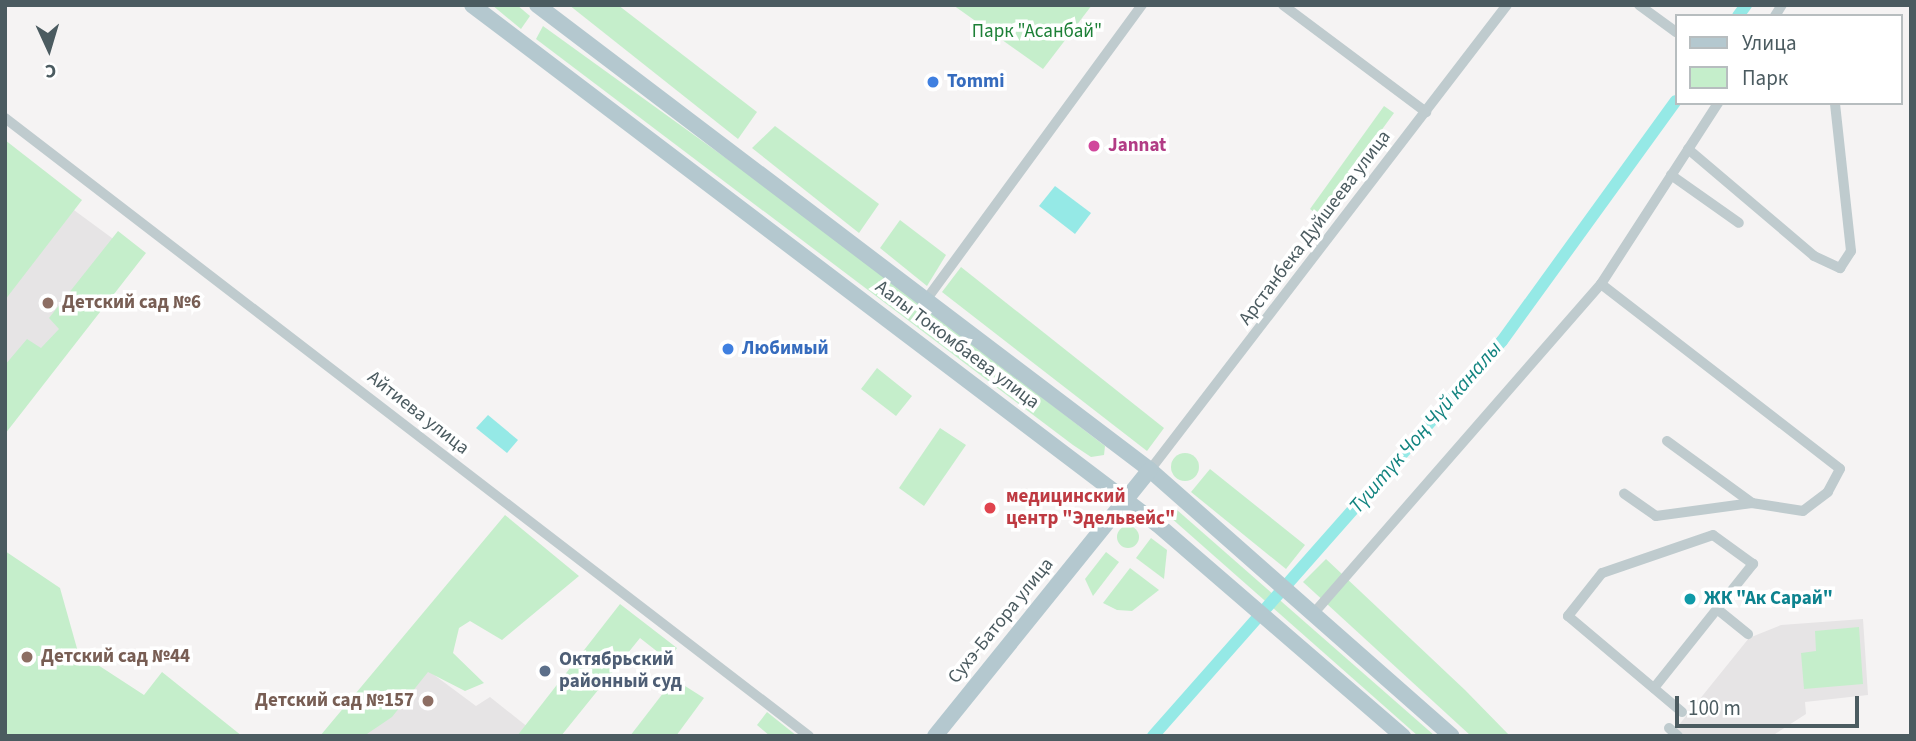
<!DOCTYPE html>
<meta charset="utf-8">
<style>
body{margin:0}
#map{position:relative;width:1916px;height:741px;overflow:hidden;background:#f5f3f3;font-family:"Source Sans 3",sans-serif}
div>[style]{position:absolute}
.education>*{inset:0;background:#e6e4e5}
.green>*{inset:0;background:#c5eecb}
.round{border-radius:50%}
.water>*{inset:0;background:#95e9e6}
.canal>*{height:12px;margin:-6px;padding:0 6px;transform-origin:6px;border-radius:6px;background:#95e9e6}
.minor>*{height:10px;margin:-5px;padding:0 5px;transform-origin:5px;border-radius:5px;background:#bfcbce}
.primary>*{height:16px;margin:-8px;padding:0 8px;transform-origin:8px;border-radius:8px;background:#b4c8cf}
.dots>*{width:19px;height:19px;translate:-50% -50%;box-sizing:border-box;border:4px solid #fff;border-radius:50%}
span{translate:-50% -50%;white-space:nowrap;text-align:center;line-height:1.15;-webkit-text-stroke:7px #fff;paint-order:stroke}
.park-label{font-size:19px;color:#1d8037}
.shop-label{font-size:19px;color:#366cbe;font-weight:700}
.left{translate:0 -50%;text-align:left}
.hotel-label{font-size:19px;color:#b23c85;font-weight:700}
.street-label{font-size:19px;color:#4b5b60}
.education-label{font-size:19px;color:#785e54;font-weight:700}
.right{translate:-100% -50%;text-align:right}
.health-label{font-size:19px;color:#be3a42;font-weight:700}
.culture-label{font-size:19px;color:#0d838f;font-weight:700}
.service-label{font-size:19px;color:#4e5e75;font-weight:700}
.water-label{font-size:21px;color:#138480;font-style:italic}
.frame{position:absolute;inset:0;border:7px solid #4b5b60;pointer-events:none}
.legend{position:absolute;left:1675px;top:14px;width:228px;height:91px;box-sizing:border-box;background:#fff;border:2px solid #b7bdbf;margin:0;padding:9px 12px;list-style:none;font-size:21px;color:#4b5b60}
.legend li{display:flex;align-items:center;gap:14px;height:35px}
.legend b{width:35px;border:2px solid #b7bdbf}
.north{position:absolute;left:14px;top:14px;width:70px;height:70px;-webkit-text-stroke:5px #fff;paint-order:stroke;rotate:176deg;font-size:19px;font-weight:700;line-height:28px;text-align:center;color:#4b5b60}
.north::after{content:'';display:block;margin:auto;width:24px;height:32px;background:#4b5b60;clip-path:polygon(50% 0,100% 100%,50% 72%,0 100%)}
.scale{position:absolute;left:1675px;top:696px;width:184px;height:32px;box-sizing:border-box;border:4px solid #4b5b60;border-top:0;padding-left:9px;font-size:21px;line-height:24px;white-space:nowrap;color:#4b5b60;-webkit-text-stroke:5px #fff;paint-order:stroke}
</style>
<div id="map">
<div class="education">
<div style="clip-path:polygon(14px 166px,131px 252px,5px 412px,5px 179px)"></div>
<div style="clip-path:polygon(1863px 619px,1868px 695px,1805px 702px,1806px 714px,1772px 736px,1670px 736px,1749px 638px,1781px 625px)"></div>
<div style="clip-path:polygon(418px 663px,476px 706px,490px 697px,539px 736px,360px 736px)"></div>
</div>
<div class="green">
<div style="clip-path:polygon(492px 5px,517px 5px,530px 16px,521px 29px)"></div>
<div style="clip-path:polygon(569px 5px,618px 5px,757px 112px,738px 139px)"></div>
<div style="clip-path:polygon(953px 5px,1092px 5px,1043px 69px)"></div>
<div style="clip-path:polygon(543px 26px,831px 234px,1105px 446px,1104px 455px,1091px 457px,1073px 445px,536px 39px)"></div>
<div style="clip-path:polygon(1384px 106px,1394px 113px,1319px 216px,1310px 209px)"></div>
<div style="clip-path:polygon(775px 126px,879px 204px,859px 233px,752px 148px)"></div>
<div style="clip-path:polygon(5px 140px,82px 200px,5px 300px)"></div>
<div style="clip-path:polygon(900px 220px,946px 255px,927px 286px,880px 248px)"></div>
<div style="clip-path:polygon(118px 231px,146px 253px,5px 434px,5px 365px,27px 339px,41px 348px,59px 329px,49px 318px)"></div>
<div style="clip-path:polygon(961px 267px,1164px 428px,1147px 451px,942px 292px)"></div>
<div style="clip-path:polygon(877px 368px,912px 396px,896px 416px,861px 389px)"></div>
<div style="clip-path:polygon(940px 428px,966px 445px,924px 506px,899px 488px)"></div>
<div class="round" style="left:1171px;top:453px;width:28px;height:28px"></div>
<div style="clip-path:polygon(1210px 469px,1305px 545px,1286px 569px,1191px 492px)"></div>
<div style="clip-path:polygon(1177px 510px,1435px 736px,1418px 736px,1170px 517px)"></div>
<div style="clip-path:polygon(505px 515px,579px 576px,502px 640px,470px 621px,459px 628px,453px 653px,484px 683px,465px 691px,428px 672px,392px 717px,364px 736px,320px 736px)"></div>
<div class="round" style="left:1117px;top:526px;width:22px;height:22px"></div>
<div style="clip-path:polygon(1151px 538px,1167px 550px,1164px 579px,1136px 558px)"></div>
<div style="clip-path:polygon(5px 551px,60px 588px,78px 652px,144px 695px,162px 672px,242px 736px,5px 736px)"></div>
<div style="clip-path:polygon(1106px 552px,1119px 562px,1093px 596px,1085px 579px)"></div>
<div style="clip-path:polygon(1326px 559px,1465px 690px,1510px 736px,1471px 736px,1303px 582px)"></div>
<div style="clip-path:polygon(1130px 568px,1159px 590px,1132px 611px,1117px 610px,1103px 603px)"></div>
<div style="clip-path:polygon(620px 604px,677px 648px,668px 660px,640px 638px,561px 736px,517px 736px)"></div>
<div style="clip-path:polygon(1859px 627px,1863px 684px,1804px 689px,1801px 653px,1816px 651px,1815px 631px)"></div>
<div style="clip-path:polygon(674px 679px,704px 698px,676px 736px,630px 736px)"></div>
<div style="clip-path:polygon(767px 712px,797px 736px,770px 736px,757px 725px)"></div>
</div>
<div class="water">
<div style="clip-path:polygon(1055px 186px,1091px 213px,1075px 234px,1039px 206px)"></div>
<div style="clip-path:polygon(488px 415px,518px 440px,507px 453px,476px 428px)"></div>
</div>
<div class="canal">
<div style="left:1738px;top:16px;width:14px;rotate:-54deg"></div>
<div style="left:1153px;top:736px;width:527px;rotate:-48.54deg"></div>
<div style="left:1502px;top:341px;width:296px;rotate:-54.1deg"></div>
</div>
<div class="minor">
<div style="left:1283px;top:5px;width:179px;rotate:36.8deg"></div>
<div style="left:1639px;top:5px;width:46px;rotate:36.1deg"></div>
<div style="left:1775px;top:16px;width:13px;rotate:-58deg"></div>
<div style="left:5px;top:118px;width:1014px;rotate:37.55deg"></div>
<div style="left:1688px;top:149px;width:165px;rotate:40.3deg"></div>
<div style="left:1814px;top:256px;width:29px;rotate:25deg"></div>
<div style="left:1840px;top:268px;width:20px;rotate:-57deg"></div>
<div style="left:1851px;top:251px;width:149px;rotate:-96.2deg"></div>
<div style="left:1671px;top:175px;width:83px;rotate:35.2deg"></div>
<div style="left:1601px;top:284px;width:302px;rotate:37.7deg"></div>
<div style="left:1840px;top:469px;width:26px;rotate:118deg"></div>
<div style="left:1828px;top:492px;width:31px;rotate:143deg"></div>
<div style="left:1803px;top:511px;width:52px;rotate:-171.1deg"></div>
<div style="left:1752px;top:503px;width:97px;rotate:172.3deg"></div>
<div style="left:1656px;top:516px;width:39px;rotate:-145deg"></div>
<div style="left:926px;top:300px;width:366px;rotate:-53.8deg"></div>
<div style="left:1667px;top:441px;width:105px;rotate:36.1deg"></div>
<div style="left:1150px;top:470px;width:586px;rotate:-52.49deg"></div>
<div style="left:1717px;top:609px;width:40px;rotate:39deg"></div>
<div style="left:1313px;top:614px;width:438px;rotate:-48.9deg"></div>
<div style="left:1601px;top:284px;width:216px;rotate:-57.1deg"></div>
<div style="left:1654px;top:688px;width:159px;rotate:-51.4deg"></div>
<div style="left:1753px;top:564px;width:49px;rotate:-144.1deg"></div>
<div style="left:1713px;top:535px;width:117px;rotate:161.1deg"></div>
<div style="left:1602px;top:573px;width:55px;rotate:128.3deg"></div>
<div style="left:1568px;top:616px;width:149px;rotate:40.1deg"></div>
<div style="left:1669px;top:728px;width:12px;rotate:42deg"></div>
</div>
<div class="primary">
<div style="left:472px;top:5px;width:859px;rotate:37.15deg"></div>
<div style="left:1157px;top:524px;width:325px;rotate:40.8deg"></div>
<div style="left:537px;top:5px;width:769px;rotate:37.18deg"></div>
<div style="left:1150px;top:470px;width:402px;rotate:41.4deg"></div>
<div style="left:935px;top:736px;width:342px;rotate:-51.1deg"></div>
</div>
<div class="dots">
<div style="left:933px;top:82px;background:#3f7fe0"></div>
<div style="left:1094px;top:146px;background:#d1479c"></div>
<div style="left:48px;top:303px;background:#8d6e63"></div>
<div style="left:728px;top:349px;background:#3f7fe0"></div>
<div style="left:990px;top:508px;background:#e0444e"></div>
<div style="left:1690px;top:599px;background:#0f9aa8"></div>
<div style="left:27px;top:657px;background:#8d6e63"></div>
<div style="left:545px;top:671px;background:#5c6f8a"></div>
<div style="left:428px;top:701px;background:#8d6e63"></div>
</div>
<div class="park-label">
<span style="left:1037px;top:32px">Парк "Асанбай"</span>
</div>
<div class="shop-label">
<span class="left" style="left:947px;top:82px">Tommi</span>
<span class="left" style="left:742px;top:349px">Любимый</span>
</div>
<div class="hotel-label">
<span class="left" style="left:1108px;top:146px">Jannat</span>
</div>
<div class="street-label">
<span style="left:1315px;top:228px;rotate:-53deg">Арстанбека Дуйшеева улица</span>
<span style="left:957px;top:345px;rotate:37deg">Аалы Токомбаева улица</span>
<span style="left:418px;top:413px;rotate:38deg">Айтиева улица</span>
<span style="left:1001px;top:621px;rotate:-51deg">Сухэ-Батора улица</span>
</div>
<div class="education-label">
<span class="left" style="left:62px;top:303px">Детский сад №6</span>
<span class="left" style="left:41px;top:657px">Детский сад №44</span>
<span class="right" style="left:414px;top:701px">Детский сад №157</span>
</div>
<div class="health-label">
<span class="left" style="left:1006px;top:508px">медицинский<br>центр "Эдельвейс"</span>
</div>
<div class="culture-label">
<span class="left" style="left:1704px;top:599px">ЖК "Ак Сарай"</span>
</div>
<div class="service-label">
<span class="left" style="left:559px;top:671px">Октябрьский<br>районный суд</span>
</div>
<div class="water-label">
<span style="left:1425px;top:427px;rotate:-49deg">Түштүк Чоң Чүй каналы</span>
</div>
<div class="frame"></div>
<ul class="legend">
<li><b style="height:9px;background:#b4c8cf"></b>Улица</li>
<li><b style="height:19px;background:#c5eecb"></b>Парк</li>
</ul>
<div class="north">С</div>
<div class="scale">100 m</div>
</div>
